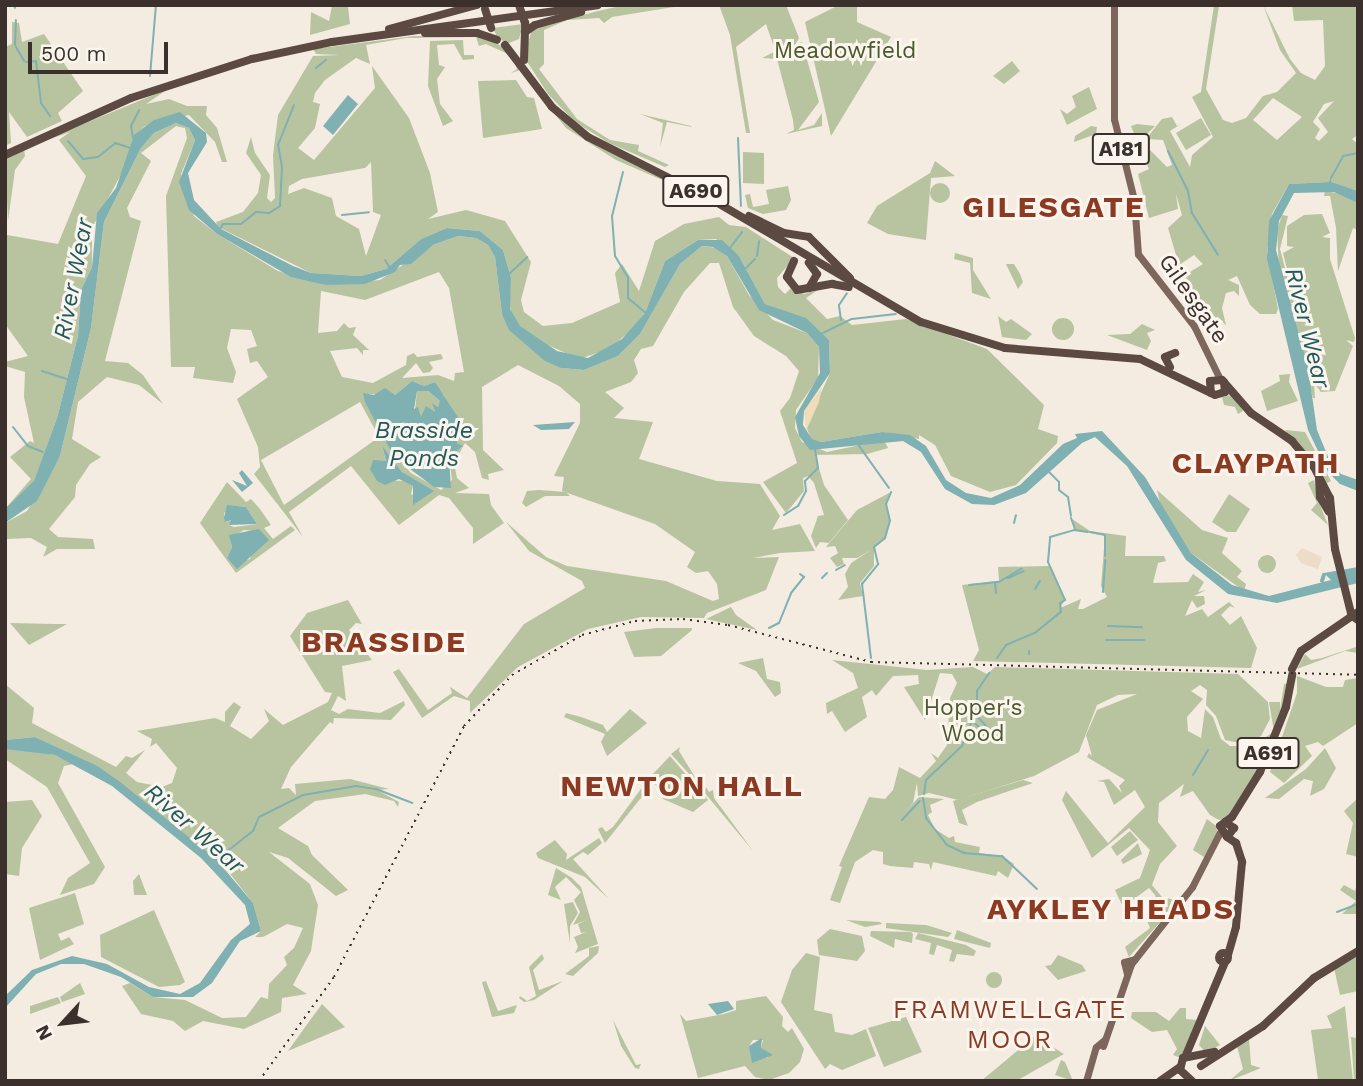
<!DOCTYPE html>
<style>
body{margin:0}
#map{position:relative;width:1363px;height:1086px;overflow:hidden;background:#f4ebe1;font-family:"Work Sans",sans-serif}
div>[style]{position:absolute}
.green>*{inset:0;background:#b8c4a0}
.round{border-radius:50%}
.sand>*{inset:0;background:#efdcb8}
.plaza>*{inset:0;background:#ecdcc8}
.water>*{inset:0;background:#7fb0b2}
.stream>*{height:2px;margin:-1px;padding:0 1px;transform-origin:1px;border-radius:1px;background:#7fb0b2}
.canal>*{height:3.5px;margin:-1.75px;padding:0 1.75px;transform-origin:1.75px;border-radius:1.75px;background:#7fb0b2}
.river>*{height:4.5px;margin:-2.25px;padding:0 2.25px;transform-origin:2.25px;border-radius:2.25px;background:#7fb0b2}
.major>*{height:7px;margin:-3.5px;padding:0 3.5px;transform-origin:3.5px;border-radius:3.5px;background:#7d675c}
.highway>*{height:8px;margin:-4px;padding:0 4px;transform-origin:4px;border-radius:4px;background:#5c4a42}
.highway>.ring{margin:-4px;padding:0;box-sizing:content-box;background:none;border:8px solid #5c4a42;border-radius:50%}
.rail>*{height:2px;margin-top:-1px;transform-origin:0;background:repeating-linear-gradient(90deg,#3b302b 0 2px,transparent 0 7px)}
.highway-bridge>*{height:8px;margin:-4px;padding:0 4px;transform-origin:4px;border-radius:4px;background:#5c4a42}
span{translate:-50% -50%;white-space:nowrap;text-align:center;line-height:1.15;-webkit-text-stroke:6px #fbf5ee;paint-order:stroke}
.shield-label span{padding:2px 5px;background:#fbf5ee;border:2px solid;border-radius:5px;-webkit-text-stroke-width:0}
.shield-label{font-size:21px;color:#3b302b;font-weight:700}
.park-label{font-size:23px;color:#4a5a2e}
.street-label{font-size:23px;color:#3b302b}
.water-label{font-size:24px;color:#1f5a5e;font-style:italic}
.quarter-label{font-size:26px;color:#8c3b22;letter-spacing:2px}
.district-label{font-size:30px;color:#8c3b22;font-weight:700;letter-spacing:2px}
.frame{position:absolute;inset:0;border:7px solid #3b302b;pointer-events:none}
.north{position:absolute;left:28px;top:988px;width:70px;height:70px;-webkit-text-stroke:5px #fbf5ee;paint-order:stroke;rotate:243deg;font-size:19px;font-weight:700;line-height:28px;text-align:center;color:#3b302b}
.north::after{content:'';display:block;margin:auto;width:24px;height:32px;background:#3b302b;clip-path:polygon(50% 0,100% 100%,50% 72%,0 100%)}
.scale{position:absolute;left:28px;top:42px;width:140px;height:32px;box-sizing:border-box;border:4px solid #3b302b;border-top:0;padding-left:9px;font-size:21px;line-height:24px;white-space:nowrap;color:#3b302b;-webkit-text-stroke:5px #fbf5ee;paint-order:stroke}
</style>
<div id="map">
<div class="green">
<div style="clip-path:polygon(625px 5px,686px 5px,612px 17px,604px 23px,599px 18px,567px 20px,544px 30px,544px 64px,539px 69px,577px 119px,610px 140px,639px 145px,638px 151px,669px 165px,665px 167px,609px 143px,575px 122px,548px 94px,524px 57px,532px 29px,598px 11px)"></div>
<div style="clip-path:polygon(719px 5px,786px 5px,799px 38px,795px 45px,802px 42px,819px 102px,798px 130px,814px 125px,822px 113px,822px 126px,786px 134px,794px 130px,793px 120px,777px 59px,762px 58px,782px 48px,775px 50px,766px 24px,736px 47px,750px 133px,746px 133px,730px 35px)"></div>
<div style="clip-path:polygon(839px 5px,857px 6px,857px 22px,891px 37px,831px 136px,805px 22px)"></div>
<div style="clip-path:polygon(evenodd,1214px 5px,1219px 6px,1206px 89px,1223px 120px,1232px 123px,1246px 118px,1263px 96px,1277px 92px,1296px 73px,1280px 50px,1263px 5px,1290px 59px,1301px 73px,1315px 80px,1325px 66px,1323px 20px,1294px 21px,1292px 5px,1358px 5px,1358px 135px,1352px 139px,1358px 144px,1358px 191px,1329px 182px,1289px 184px,1272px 214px,1267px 252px,1278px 309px,1276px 314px,1260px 314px,1250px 305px,1237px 276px,1228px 280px,1239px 285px,1239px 296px,1234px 291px,1226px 293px,1222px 308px,1226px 325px,1208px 312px,1202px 301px,1198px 310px,1196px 296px,1190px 298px,1185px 287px,1189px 284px,1185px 275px,1203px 264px,1194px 255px,1179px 265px,1168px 228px,1182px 215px,1176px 194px,1178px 209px,1149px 218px,1138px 174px,1149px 169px,1139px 146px,1142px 142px,1167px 167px,1172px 165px,1163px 140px,1146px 139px,1162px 119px,1172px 117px,1177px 126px,1181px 124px,1170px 131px,1190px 167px,1192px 155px,1213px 137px,1192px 97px,1201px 92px,1214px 5px,1273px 98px,1302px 117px,1277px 140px,1253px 120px,1273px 98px,1214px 5px,1334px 101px,1318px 118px,1328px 132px,1319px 141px,1315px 138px,1320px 129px,1313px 122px,1324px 104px,1334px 101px)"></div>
<div style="clip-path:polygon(332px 6px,348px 7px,350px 24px,310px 35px,311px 12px,329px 21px)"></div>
<div style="clip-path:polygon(12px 22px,19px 23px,22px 42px,44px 34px,83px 91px,58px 113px,62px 121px,27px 137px,9px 112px,11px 143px,5px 146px,5px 47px,12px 44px)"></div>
<div style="clip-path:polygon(523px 24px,519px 39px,509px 43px,498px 39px,493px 28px)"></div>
<div style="clip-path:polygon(evenodd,414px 36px,487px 37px,512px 53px,520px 70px,511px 73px,517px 69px,512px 56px,486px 44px,479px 46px,476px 37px,406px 38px,366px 45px,370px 64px,356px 58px,325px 80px,315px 93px,313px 102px,320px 104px,315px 128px,298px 148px,314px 160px,375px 88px,372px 66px,409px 118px,430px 173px,438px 212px,428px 219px,466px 210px,505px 221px,531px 262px,521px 300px,524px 312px,543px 326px,572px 323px,620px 302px,615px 273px,622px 264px,639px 291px,655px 241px,684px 224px,719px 217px,729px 225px,746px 227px,794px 258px,777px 278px,778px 287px,785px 294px,791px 288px,804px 294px,818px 290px,806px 298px,827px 319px,840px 316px,852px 325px,906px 319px,987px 349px,1044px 405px,1038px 429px,1058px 436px,1057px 443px,1016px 485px,990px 492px,951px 476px,935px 445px,919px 435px,919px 439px,882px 432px,821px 442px,811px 439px,806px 426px,830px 373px,829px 340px,806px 319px,765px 304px,739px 256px,716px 239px,698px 240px,665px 261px,645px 313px,629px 332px,609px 349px,579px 359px,532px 338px,513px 319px,509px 304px,511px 278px,503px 250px,480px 231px,447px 228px,421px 239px,386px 269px,361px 276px,311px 273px,218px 227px,216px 222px,243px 212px,258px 193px,261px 175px,246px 153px,251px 137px,255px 153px,270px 175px,267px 198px,271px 202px,275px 198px,273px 155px,278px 115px,313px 56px,339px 55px,316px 54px,313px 49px,414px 36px,371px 162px,373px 212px,381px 215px,366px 256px,359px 229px,336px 216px,332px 198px,304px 188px,288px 194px,289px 186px,302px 179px,365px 168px,371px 162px)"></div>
<div style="clip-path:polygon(463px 40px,464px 55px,474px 55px,474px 59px,463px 60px,454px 44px,437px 45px,439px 65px,445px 67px,437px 79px,440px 104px,453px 121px,443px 126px,428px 86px,430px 41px)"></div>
<div style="clip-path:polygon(1012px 61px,1020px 71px,1004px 84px,993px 76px)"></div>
<div style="clip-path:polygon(516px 80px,527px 97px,534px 98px,542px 129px,483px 138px,478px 81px)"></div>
<div style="clip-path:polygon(531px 85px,558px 115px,669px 183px,616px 160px,566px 128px)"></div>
<div style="clip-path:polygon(1089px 87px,1097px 109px,1067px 125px,1060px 109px,1067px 114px,1076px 107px,1072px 96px)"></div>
<div style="clip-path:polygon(168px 89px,146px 104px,169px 99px,187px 106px,207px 106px,206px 115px,217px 128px,227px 162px,222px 162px,215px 142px,189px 115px,145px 126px,133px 138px,124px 169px,92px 228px,92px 267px,81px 290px,78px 336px,57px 418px,34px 482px,14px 505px,5px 509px,31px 479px,10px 457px,30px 441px,34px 443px,24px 397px,25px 372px,5px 366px,5px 362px,28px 356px,5px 324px,7px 235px,58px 244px,86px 176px,59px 140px,70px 132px,25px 148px)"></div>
<div style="clip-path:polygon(640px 114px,691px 126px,692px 127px,667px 122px,660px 147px,663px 123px)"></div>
<div style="clip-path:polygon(1201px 118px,1211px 135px,1186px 150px,1176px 133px)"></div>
<div style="clip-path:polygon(evenodd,176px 123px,189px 128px,195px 140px,181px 174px,194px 216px,217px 234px,278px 271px,325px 285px,380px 280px,433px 245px,458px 236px,476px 238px,488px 245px,495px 257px,502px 314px,561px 368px,584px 370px,618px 356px,640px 334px,680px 264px,702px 246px,717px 248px,727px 256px,749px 295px,773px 320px,807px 333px,819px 347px,818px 378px,796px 410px,795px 428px,802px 442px,827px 452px,884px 440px,888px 448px,867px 454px,815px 455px,824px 485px,848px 520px,829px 543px,820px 542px,816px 548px,811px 536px,818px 516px,824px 515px,814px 483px,808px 476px,803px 478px,804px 491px,786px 513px,763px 482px,797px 463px,780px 411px,790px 398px,799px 371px,786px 356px,754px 336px,733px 307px,719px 263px,710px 263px,684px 292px,653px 346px,641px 349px,634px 360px,638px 373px,631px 382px,605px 392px,624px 408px,614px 418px,653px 422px,639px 459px,717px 481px,760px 484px,780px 516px,772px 530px,800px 524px,815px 551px,780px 553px,753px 558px,779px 557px,766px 590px,707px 613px,704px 618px,641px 617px,588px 629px,518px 667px,470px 713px,470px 701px,454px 696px,422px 718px,393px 672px,399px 669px,428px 710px,452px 693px,450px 687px,467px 698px,524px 624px,585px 588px,582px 581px,529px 551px,506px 522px,546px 557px,567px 566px,666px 581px,713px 601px,719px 599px,717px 584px,708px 571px,696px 573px,687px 567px,695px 552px,655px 524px,562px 491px,564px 477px,554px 476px,580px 423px,580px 404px,559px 386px,518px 365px,482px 387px,483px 450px,504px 470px,488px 474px,489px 480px,482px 478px,475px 452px,465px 443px,454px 463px,457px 478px,469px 488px,455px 493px,489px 494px,491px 505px,504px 523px,473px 544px,473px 528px,449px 498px,439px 495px,399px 525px,351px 466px,289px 512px,303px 537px,254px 474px,260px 467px,258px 447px,237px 399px,268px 377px,257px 361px,250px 363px,247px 349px,257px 346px,251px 330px,231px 329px,227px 348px,236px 372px,233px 383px,193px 378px,195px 367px,171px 367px,166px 196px,187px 138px,185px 128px,176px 126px,141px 153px,151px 161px,127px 208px,130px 217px,141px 221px,105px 361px,128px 363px,143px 375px,163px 404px,139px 385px,107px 377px,78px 402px,72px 439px,101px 457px,90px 464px,76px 485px,75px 497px,49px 529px,58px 537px,93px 539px,95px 549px,57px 549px,43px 557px,47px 547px,31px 538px,5px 539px,5px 523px,27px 511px,60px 456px,91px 328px,104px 222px,141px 148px,154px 133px,176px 123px,439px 272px,449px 288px,464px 372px,455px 373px,454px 381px,438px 375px,402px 378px,416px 363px,423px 373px,430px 372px,433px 368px,429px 362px,443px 359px,441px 354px,417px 357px,414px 353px,407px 356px,406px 365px,373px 383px,342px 377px,330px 351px,357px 348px,363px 355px,363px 350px,369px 350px,353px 335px,356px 327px,349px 328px,344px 323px,337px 331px,318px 333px,321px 291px,365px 300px,439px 272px,176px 123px,412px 381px,424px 386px,435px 382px,437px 388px,431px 390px,438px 397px,443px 394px,460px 424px,457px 443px,462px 447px,449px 458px,452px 480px,441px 490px,411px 473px,394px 454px,364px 394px,395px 395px,412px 381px,176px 123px,360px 402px,379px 437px,284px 505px,261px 460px,360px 402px,176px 123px,382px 445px,402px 472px,424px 488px,422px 499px,411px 494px,413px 486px,404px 481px,378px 480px,372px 468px,386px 462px,382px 445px)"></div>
<div style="clip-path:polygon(1137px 124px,1155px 126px,1138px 143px,1131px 126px)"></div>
<div style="clip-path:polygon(1091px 126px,1097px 127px,1096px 134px,1074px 142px,1075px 136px)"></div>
<div style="clip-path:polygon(24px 149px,25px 156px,15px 170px,8px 221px,5px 158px)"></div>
<div style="clip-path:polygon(743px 152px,764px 153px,764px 184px,743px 183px)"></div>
<div style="clip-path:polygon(935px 161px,955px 176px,931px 178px,926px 240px,888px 234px,867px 223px,877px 206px,930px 173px)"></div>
<div class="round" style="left:930px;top:183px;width:20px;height:20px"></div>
<div style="clip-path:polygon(788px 186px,791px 200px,786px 210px,763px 214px,748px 208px,745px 195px,750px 194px,753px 207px,769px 204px,766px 190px)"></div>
<div style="clip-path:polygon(1325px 191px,1348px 195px,1358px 203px,1358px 264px,1358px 230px,1353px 228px,1338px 271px,1336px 228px,1330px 196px,1324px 196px)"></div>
<div style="clip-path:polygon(1322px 214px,1330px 233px,1322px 237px,1330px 238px,1330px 259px,1355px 338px,1354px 342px,1346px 340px,1353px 346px,1335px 391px,1321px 392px,1314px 383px,1315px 398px,1313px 398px,1279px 270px,1277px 230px,1282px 215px,1288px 216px,1280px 249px,1294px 302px,1290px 304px,1296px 305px,1283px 253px,1294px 247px,1287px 246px,1287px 226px,1304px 215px)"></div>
<div style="clip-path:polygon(955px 253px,973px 258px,973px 270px,991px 299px,972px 293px,970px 263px,954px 259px)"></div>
<div style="clip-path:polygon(1006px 264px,1014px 264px,1020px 274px,1023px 282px,1018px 289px)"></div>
<div style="clip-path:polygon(998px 316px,1006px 322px,1011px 319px,1032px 334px,1026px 340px,1002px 337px)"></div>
<div class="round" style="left:1052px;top:318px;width:22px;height:22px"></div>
<div style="clip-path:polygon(1142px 324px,1155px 330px,1147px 333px,1151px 341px,1147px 350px,1107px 335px,1130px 334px)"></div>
<div style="clip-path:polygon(1290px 374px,1289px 382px,1298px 401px,1267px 411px,1261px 391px,1280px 381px,1279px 375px)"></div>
<div style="clip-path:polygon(417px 391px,428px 391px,441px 402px,438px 407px,433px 404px,435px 412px,421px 418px,415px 410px)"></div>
<div style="clip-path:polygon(1231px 395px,1241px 407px,1243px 411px,1238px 414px,1235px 407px,1224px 405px,1222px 397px)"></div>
<div style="clip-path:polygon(1285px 430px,1305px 432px,1331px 481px,1325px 484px)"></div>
<div style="clip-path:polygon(1314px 480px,1317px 497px,1328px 525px,1311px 510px,1317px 503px,1308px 483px)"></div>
<div style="clip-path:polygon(evenodd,227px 482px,246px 502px,251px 499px,260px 509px,271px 525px,264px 528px,273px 539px,291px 526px,295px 530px,236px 573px,200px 523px,227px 482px,235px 506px,246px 507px,257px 524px,234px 527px,229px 525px,232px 520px,226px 522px,224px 513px,235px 506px,227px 482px,244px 530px,256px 531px,250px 559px,235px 563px,227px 558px,232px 547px,230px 538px,244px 530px)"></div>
<div style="clip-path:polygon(539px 490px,566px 492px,570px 496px,545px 496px,526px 507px,522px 503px,527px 491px)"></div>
<div style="clip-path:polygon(1157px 490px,1202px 530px,1228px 538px,1222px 553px,1242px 571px,1237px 577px,1246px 584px,1244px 591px,1191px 553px,1160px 503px)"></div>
<div style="clip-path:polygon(891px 492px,886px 504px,890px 521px,885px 538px,874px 548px,874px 566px,860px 583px,863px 596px,838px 600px,848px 587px,845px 574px,851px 563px,871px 550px,857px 558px,842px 558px,844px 564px,837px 567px,830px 558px,838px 553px,835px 546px,826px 547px,857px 510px)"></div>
<div style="clip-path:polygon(1229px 494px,1250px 509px,1236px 532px,1227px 532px,1212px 522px)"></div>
<div style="clip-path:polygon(1072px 519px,1090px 531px,1126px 536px,1125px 556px,1164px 556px,1166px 561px,1158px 563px,1153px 583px,1188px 582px,1193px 574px,1204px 582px,1198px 592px,1206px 590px,1194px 596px,1204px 596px,1205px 604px,1197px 608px,1192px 600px,1185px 616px,1202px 609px,1208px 617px,1229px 602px,1235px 608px,1230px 606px,1221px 615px,1230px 625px,1241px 616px,1257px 648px,1251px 668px,973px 661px,979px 650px,962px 585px,999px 581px,998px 567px,1049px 566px,1065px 600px,1060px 608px,1081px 599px,1078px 609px,1083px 609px,1107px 597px,1101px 586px,1105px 536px,1076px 530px)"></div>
<div class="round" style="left:1258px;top:555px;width:18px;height:18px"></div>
<div style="clip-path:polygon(348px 600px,362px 624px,356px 623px,349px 630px,372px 660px,342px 666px,346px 701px,338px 696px,331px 710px,339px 714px,348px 709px,380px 713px,404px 701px,405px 705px,391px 720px,334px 718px,333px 724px,330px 722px,291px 767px,281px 789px,289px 788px,296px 795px,295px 784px,350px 779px,389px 789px,377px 790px,399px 802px,398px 807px,394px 801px,365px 794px,315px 801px,278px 828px,308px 846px,312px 855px,348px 890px,336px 896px,288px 858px,269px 852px,310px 884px,318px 905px,311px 951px,293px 985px,307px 994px,282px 998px,281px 1012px,244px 1029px,203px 1021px,185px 1031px,173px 1021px,141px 1014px,122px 986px,130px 983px,153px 997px,185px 1000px,222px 1018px,246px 1017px,261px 997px,268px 999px,269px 984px,287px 965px,284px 957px,294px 948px,303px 928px,287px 924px,263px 937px,255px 937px,261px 931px,253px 903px,231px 875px,187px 836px,96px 765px,35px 737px,5px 740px,5px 684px,34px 708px,32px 723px,116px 767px,126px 756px,132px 758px,145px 750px,126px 773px,137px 782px,162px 787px,172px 783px,177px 768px,156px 743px,150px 747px,152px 739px,137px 731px,215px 718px,225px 722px,225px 712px,234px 702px,241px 707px,230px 726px,251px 739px,269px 721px,264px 709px,283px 725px,328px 702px,332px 693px,325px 692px,290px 636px,307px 613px)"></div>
<div style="clip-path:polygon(731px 607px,736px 615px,757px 630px,706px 619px)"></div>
<div style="clip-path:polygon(10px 623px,56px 624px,67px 624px,29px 645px)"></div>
<div style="clip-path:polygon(656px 628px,692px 628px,692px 630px,661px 656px,634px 657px,624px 632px)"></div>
<div style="clip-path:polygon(1358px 639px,1358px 653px,1345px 651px,1297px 669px,1305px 654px,1311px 660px,1322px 658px,1356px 647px)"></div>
<div style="clip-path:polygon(763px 658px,767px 679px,780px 682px,781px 693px,775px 697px,756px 671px,738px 663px)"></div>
<div style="clip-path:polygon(832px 660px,927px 670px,973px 667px,987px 674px,995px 667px,1238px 674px,1268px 702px,1270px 719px,1261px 736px,1245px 744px,1225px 740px,1216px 716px,1206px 705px,1207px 690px,1200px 685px,1191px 691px,1203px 699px,1187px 717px,1188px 731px,1201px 738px,1205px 709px,1213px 717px,1221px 739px,1230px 746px,1252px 746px,1272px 733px,1258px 772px,1228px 818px,1219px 820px,1210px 815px,1193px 791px,1180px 797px,1184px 784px,1159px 803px,1158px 822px,1177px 846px,1160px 864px,1152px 885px,1162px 897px,1179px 901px,1129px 957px,1125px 947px,1150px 928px,1146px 918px,1158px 912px,1155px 895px,1149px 888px,1123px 907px,1115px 890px,1140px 878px,1150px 850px,1129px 828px,1092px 858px,1062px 800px,1066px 791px,1108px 843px,1145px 807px,1135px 790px,1114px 805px,1104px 782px,1097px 781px,1109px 779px,1122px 793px,1119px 786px,1125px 780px,1087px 757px,1089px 753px,1092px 756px,1086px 735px,1097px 710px,1137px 694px,1118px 695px,1097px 705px,1079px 752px,1034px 776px,958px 800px,929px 793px,918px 796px,917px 783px,913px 803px,903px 814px,919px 797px,944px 799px,930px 805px,932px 812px,928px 815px,935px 829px,949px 838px,954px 836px,955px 842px,980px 847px,979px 853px,1002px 856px,1014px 864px,1008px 878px,998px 871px,996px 876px,933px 862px,931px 870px,929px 864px,914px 862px,913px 868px,890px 866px,883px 864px,883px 852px,873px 850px,855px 862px,840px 903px,830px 900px,842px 867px,839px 866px,869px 797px,885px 799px,893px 790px,899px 767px,920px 778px,936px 761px,931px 753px,938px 758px,947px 745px,950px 698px,957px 683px,952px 674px,940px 673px,925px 720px,904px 687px,919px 684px,918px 675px,893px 676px,876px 696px,872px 690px,862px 697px,867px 717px,845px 732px,832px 711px,827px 714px,826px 703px,858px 688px,853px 673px)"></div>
<div style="clip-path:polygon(1297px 676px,1326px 687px,1343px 687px,1345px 680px,1358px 678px,1358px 723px,1323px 746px,1318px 742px,1305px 746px,1312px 756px,1284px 783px,1270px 772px,1297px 693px)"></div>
<div style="clip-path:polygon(1290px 683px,1288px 697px,1274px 732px,1269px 702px,1280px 702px,1280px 710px,1284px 684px)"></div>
<div style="clip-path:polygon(630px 709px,647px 723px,607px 756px,601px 742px,605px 734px,564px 717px,566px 713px,581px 717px,603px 725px,607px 732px)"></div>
<div style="clip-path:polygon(680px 747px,679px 751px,701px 787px,671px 754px)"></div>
<div style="clip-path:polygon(15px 748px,55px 755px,74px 764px,64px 766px,58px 783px,105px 867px,94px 884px,60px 895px,68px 878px,90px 863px,47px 787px,5px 759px,5px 749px)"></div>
<div style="clip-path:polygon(1325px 748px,1336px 768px,1324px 789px,1310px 796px,1313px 781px,1304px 779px,1279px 799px,1265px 798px,1306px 769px)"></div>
<div style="clip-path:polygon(670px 756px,708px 800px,693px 812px,663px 799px,651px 776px)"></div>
<div style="clip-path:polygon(649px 778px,652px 781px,645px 790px,651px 795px,640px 799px,605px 843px,598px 829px,602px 827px,606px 832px,613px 827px)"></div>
<div style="clip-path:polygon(1023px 780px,1033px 783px,977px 802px,962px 810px,968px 826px,959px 823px,953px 801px)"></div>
<div style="clip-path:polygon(706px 787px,709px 792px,713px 790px,714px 798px,753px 851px,704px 792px)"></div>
<div style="clip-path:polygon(1358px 798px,1358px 857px,1346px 854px,1353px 823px,1344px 811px)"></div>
<div style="clip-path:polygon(32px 800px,42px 816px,22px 848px,19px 876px,5px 874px,5px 802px)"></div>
<div style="clip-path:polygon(1207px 819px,1216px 826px,1218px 835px,1204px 857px,1193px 850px)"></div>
<div style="clip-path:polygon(1130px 831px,1138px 840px,1117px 856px,1111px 847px)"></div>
<div style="clip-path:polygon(599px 838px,602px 843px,588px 855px,583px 852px,573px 859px,609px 899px,585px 877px,538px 858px,536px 853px,555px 840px,567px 854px,566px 860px)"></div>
<div style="clip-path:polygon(1138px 843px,1142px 854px,1123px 864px,1121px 860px)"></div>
<div style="clip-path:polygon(556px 868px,572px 878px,581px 887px,598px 944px,575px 953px,578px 947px,574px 937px,586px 932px,581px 933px,578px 924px,587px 920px,573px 925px,580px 912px,574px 900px,581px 892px,566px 877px,555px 887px,561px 900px,548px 895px)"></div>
<div style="clip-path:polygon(139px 874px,147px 895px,134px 895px,133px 881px)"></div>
<div style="clip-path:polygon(1358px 882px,1358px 914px,1342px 914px,1356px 901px,1340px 890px,1344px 885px,1355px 891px)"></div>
<div style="clip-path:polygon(75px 893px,84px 924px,58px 934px,61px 941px,69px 937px,74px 944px,40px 960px,29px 908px)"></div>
<div style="clip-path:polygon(573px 902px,578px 913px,570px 926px,570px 943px,564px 904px)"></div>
<div style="clip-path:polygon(154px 910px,185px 982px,180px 985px,159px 987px,101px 957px,100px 935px)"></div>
<div style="clip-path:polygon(846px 920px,880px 922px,882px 924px,865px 927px)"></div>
<div style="clip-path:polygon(886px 923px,926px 925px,952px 933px,948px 937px,886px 928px)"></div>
<div style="clip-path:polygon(830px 929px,862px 936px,865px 951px,857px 961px,819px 955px,817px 940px)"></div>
<div style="clip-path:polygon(957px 930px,991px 943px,990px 948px,954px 939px)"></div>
<div style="clip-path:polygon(871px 931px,911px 932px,913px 934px,912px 943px,895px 939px,894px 948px,870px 936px)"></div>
<div style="clip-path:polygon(918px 933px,966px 945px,976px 951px,974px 956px,957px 954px,954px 962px,949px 961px,952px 950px,937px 945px,934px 955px,929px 954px,931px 943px,915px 939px)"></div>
<div style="clip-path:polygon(599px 946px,598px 953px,573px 976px,565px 974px,589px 956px,589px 948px)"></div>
<div style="clip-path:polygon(806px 953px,820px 957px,814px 1010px,832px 1014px,835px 1032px,852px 1035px,866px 1029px,876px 1056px,842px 1070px,830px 1064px,825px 1069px,781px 1002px,792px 970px)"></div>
<div style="clip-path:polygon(1358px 953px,1358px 991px,1340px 995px,1334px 968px)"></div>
<div style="clip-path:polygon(542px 954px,544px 959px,533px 970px,539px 990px,563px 981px,534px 1000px,524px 1002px,519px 998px,520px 996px,527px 1001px,536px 996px,529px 967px)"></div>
<div style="clip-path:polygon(1058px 955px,1082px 965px,1086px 971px,1058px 980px,1045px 966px,1051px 965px)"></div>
<div class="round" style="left:986px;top:972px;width:16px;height:16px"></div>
<div style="clip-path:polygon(486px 981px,498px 1011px,517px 1005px,514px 1013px,492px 1017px,482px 982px)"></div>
<div style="clip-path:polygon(80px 983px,85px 994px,62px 1002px,60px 997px)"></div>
<div style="clip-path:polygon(evenodd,766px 996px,783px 1017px,782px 1026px,788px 1032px,792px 1028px,804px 1049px,800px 1062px,789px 1073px,769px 1080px,755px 1077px,745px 1066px,698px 1078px,680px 1014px,686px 1021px,724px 1014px,736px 1010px,736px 1001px,766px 996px,753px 1040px,763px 1040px,761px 1048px,769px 1057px,757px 1060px,753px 1056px,749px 1046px,753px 1040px)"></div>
<div style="clip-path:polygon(58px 997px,61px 1003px,30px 1014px,30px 1006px)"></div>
<div style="clip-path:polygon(322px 1004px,345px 1027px,288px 1051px,308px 1023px)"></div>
<div style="clip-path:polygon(1345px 1006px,1353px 1081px,1318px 1080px,1311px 1030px,1332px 1028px,1327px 1016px)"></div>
<div style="clip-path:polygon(1180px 1008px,1186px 1008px,1186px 1019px,1197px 1020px,1188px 1050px,1178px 1057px,1173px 1055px,1177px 1049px,1167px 1030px,1152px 1032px,1131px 1018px,1132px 1012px,1156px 1012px,1169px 1021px)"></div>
<div style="clip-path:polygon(906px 1017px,922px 1052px,884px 1067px,868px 1028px)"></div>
<div style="clip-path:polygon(613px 1020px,636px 1065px,641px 1064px,639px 1069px,635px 1068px,621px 1046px)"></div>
<div style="clip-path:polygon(1205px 1026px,1220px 1045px,1206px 1053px,1199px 1045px)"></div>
<div style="clip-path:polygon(1035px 1036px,1064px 1054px,1016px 1081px,981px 1081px)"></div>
<div style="clip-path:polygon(1351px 1037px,1358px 1038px,1358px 1080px,1354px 1079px)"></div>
<div style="clip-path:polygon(1249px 1038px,1251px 1065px,1261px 1068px,1229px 1081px,1243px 1069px,1237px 1046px)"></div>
<div style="clip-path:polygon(1061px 1060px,1065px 1062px,1073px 1081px,1055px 1075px)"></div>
</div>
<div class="sand">
<div style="clip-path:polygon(822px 387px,819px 402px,806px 431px,804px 411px)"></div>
</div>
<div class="plaza">
<div style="clip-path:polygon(1302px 548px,1322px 557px,1318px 569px,1301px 563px,1296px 555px)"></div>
</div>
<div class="water">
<div style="clip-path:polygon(348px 95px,358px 104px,333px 135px,323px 126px)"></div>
<div style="clip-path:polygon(180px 112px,206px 133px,207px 142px,188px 173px,194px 200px,221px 229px,293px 266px,311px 273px,361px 276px,386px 269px,421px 239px,447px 228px,480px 231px,503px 250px,511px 278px,510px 309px,520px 326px,557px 351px,588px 358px,622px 339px,645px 313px,665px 261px,698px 240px,722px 240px,739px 256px,765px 304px,806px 318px,829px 340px,830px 373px,804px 411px,803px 425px,812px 439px,821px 442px,882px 432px,910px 435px,926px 446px,946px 480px,966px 493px,991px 498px,1020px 485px,1063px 444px,1077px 438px,1075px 434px,1102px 431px,1145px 477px,1191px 553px,1232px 585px,1269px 596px,1331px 580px,1324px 573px,1358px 567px,1358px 583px,1277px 603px,1228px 594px,1186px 560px,1127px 466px,1095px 437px,1082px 443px,1026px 493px,994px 505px,972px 504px,945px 489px,921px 452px,903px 441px,810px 450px,799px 436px,795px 417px,820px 373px,819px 347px,807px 333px,759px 310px,727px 256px,713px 247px,702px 246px,680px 264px,640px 334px,618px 356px,584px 370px,561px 368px,545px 361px,509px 330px,502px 314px,495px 257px,488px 245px,476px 238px,458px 236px,433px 245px,411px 264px,400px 265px,395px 272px,365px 284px,325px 285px,291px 277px,217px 234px,189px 210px,179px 182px,195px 140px,189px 128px,176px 123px,154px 133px,141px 148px,104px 222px,91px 328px,60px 456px,37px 501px,5px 523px,5px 509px,34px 481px,57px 418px,78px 336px,81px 290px,92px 267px,97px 213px,116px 188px,134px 135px,154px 120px)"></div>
<div style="clip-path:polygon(1331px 177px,1331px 182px,1358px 191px,1358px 203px,1334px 192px,1294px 193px,1279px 221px,1276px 250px,1308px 368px,1317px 430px,1329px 459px,1341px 474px,1358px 480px,1358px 491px,1340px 484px,1328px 472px,1308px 430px,1267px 259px,1269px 221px,1289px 184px,1329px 182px)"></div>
<div style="clip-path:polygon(evenodd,412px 381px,424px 386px,435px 382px,459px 419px,457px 443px,463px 446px,449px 458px,451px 488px,434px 487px,394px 457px,365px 402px,363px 393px,374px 395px,385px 388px,395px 395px,412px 381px,417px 391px,428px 391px,440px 401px,438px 407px,432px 403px,435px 412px,426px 406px,421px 417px,418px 407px,414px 409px,417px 391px)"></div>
<div style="clip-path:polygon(575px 422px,569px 429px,541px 430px,533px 425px)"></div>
<div style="clip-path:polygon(382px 445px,402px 472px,434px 491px,413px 505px,413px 486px,399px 479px,385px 485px,377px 481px,370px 469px,373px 460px,386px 461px)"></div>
<div style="clip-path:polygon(242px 470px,253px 483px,242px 492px,232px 480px,247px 486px,239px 473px)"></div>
<div style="clip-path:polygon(227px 505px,246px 507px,257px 524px,229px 525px,231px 520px,225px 522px,224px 518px)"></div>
<div style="clip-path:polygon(259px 529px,269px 540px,237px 569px,227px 558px,232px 547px,229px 535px)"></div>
<div style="clip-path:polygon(35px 737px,96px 765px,120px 782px,215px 858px,253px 903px,261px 931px,240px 941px,212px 983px,193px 997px,153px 997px,121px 977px,84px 964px,61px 964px,36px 974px,5px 1008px,5px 996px,32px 970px,72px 956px,107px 964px,149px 987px,180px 994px,200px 983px,231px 940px,250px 924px,245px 905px,201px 858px,112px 786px,55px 755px,5px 749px,5px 740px)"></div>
<div style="clip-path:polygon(728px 1001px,734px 1009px,717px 1015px,708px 1004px)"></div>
<div style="clip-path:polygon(762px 1038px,761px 1048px,773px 1055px,752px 1063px,749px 1046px)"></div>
</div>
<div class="stream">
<div style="left:14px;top:5px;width:3px;rotate:72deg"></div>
<div style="left:15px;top:45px;width:25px;rotate:-88deg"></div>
<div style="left:16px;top:47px;width:16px;rotate:60deg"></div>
<div style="left:26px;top:62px;width:10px;rotate:-6deg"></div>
<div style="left:36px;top:61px;width:42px;rotate:83.2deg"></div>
<div style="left:41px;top:103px;width:16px;rotate:55deg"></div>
<div style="left:316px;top:68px;width:13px;rotate:-39deg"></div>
<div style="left:150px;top:76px;width:71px;rotate:-85.2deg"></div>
<div style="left:133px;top:138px;width:12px;rotate:-99deg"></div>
<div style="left:131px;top:126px;width:18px;rotate:-63deg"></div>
<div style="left:738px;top:138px;width:68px;rotate:87.5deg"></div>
<div style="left:68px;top:141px;width:23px;rotate:50deg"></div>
<div style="left:83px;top:159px;width:15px;rotate:-8deg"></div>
<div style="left:98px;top:157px;width:22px;rotate:-39deg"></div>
<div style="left:115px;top:143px;width:19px;rotate:18deg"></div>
<div style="left:1168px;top:151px;width:45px;rotate:63.4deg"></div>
<div style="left:1188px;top:191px;width:22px;rotate:80deg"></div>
<div style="left:1192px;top:213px;width:49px;rotate:58.2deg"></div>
<div style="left:623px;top:172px;width:45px;rotate:104deg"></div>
<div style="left:612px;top:216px;width:40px;rotate:85.7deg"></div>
<div style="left:615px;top:256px;width:26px;rotate:59deg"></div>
<div style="left:628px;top:278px;width:20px;rotate:90deg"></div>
<div style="left:628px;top:298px;width:23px;rotate:40deg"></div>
<div style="left:1331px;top:178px;width:25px;rotate:-61deg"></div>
<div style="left:1343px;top:156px;width:15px;rotate:-11deg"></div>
<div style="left:342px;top:215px;width:27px;rotate:-6deg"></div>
<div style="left:220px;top:229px;width:6px;rotate:-59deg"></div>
<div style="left:223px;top:224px;width:18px"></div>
<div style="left:241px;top:224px;width:19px;rotate:-39deg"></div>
<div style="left:256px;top:212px;width:13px;rotate:4deg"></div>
<div style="left:269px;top:213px;width:13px;rotate:-32deg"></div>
<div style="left:280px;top:206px;width:39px;rotate:-87deg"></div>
<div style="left:282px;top:167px;width:22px;rotate:-100deg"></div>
<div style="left:278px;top:145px;width:43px;rotate:-68.2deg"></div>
<div style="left:730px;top:248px;width:20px;rotate:-53deg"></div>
<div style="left:757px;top:256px;width:15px;rotate:-82deg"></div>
<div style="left:385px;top:260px;width:9px;rotate:58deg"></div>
<div style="left:746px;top:268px;width:13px;rotate:-45deg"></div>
<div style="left:509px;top:274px;width:25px;rotate:-43deg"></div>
<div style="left:841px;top:320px;width:15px;rotate:-98deg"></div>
<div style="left:839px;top:305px;width:14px;rotate:-56deg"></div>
<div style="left:823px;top:333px;width:32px;rotate:-26deg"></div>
<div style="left:852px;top:319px;width:44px;rotate:-6.5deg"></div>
<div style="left:42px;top:371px;width:26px;rotate:18deg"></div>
<div style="left:13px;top:427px;width:24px;rotate:52deg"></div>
<div style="left:28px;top:446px;width:16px;rotate:22deg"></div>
<div style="left:857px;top:443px;width:55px;rotate:54.6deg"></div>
<div style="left:1049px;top:472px;width:14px;rotate:45deg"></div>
<div style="left:1059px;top:482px;width:8px;rotate:90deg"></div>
<div style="left:1059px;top:490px;width:11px;rotate:38deg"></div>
<div style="left:1068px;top:497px;width:19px;rotate:81deg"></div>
<div style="left:784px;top:515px;width:17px;rotate:-33deg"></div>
<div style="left:798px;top:506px;width:17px;rotate:-62deg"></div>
<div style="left:806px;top:491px;width:10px;rotate:-96deg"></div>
<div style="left:805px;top:481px;width:18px;rotate:-45deg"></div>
<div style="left:818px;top:468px;width:19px;rotate:-99deg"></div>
<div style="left:1071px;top:518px;width:12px;rotate:70deg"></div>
<div style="left:1014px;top:523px;width:8px;rotate:-76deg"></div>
<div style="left:1090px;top:532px;width:15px;rotate:11deg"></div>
<div style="left:1105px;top:535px;width:21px;rotate:90deg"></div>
<div style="left:836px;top:570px;width:10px;rotate:-29deg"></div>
<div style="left:822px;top:578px;width:7px;rotate:-45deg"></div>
<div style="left:1008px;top:578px;width:17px;rotate:-24deg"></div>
<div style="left:995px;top:583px;width:10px;rotate:84deg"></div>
<div style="left:969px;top:585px;width:30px;rotate:-6deg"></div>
<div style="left:999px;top:582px;width:26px;rotate:-31deg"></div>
<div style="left:1035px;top:589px;width:9px;rotate:-58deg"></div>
<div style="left:1103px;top:592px;width:32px;rotate:-86deg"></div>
<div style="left:1108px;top:626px;width:34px;rotate:2deg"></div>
<div style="left:769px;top:628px;width:11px;rotate:-27deg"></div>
<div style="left:779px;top:623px;width:32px;rotate:-68deg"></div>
<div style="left:791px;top:593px;width:21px;rotate:-51deg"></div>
<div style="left:804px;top:577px;width:5px;rotate:-143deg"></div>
<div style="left:1106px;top:640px;width:38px"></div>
<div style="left:1029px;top:651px;width:3px;rotate:90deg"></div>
<div style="left:871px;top:658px;width:75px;rotate:-96.9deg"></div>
<div style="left:862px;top:584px;width:26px;rotate:-51deg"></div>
<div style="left:878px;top:564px;width:17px;rotate:-103deg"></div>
<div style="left:874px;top:547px;width:14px;rotate:-39deg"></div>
<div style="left:885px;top:538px;width:18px;rotate:-74deg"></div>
<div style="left:890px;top:521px;width:17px;rotate:-103deg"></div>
<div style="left:886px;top:504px;width:13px;rotate:-67deg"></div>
<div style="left:997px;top:658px;width:16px;rotate:-55deg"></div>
<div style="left:1006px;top:645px;width:33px;rotate:-23deg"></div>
<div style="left:1036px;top:632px;width:32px;rotate:-39deg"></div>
<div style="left:1061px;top:612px;width:9px;rotate:-96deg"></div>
<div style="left:1060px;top:603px;width:6px;rotate:-31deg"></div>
<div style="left:1065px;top:600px;width:42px;rotate:-114.1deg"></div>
<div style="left:1048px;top:562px;width:25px;rotate:-85deg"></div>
<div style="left:1050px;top:537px;width:25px;rotate:-16deg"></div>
<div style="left:1074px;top:530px;width:14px;rotate:8deg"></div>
<div style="left:974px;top:713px;width:26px;rotate:47deg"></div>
<div style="left:969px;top:718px;width:25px;rotate:42deg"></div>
<div style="left:1193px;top:775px;width:29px;rotate:-59deg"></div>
<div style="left:924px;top:794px;width:14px;rotate:-82deg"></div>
<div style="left:926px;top:780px;width:50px;rotate:-43.4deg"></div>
<div style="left:962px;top:746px;width:41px;rotate:-68.5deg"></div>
<div style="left:977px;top:708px;width:17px;rotate:-90deg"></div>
<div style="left:977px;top:691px;width:22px;rotate:-56deg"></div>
<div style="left:923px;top:798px;width:20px;rotate:81deg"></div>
<div style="left:926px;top:818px;width:34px;rotate:52deg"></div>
<div style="left:947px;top:845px;width:19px;rotate:25deg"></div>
<div style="left:964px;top:853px;width:38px;rotate:5deg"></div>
<div style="left:1002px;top:856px;width:48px;rotate:43.3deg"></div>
<div style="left:902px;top:820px;width:26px;rotate:-47deg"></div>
<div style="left:216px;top:860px;width:47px;rotate:-38.1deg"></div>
<div style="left:253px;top:831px;width:15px;rotate:-67deg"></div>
<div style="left:259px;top:817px;width:49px;rotate:-26.6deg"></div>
<div style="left:303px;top:795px;width:54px;rotate:-9.6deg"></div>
<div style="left:356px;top:786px;width:20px;rotate:9deg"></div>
<div style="left:376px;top:789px;width:39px;rotate:21deg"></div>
<div style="left:1337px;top:912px;width:22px;rotate:-21deg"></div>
</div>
<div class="canal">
<div style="left:1322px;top:581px;width:6px;rotate:-72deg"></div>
</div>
<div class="river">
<div style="left:84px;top:328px;width:26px;rotate:-86deg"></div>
</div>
<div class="major">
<div style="left:1114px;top:5px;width:114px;rotate:90deg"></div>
<div style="left:1114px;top:119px;width:83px;rotate:76.1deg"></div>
<div style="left:1134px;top:200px;width:54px;rotate:85.8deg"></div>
<div style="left:1138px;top:254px;width:91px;rotate:52.1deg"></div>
<div style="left:1194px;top:326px;width:59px;rotate:63.9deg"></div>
<div style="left:1127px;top:974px;width:12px;rotate:-104deg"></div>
<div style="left:1124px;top:962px;width:11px;rotate:-15deg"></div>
<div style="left:1103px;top:1046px;width:87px;rotate:-71.1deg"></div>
<div style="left:1131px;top:964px;width:98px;rotate:-51.6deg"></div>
<div style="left:1192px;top:887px;width:62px;rotate:-63deg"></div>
<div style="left:1086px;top:1081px;width:35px;rotate:-74deg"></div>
<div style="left:1096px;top:1047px;width:11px;rotate:-41deg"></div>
</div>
<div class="highway">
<div style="left:389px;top:29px;width:91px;rotate:-15.3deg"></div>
<div style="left:525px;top:32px;width:12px;rotate:-35deg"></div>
<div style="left:535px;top:25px;width:48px;rotate:-15.8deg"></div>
<div style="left:425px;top:33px;width:52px"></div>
<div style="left:477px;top:33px;width:21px;rotate:19deg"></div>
<div style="left:505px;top:45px;width:78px;rotate:52.8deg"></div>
<div style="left:552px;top:107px;width:47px;rotate:39.8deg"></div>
<div style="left:588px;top:137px;width:138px;rotate:26.8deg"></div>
<div style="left:711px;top:199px;width:243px;rotate:30.4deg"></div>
<div style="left:921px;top:322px;width:88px;rotate:17.2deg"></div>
<div style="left:1005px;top:348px;width:135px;rotate:4.7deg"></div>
<div style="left:1140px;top:359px;width:83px;rotate:25.6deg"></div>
<div style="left:1215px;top:395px;width:10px;rotate:-17deg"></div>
<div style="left:1225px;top:392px;width:10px;rotate:-96deg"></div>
<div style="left:524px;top:60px;width:37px;rotate:-88deg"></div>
<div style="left:5px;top:155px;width:138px;rotate:-24.3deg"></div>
<div style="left:131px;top:98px;width:127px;rotate:-17.9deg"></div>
<div style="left:252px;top:59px;width:82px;rotate:-12deg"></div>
<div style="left:332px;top:42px;width:268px;rotate:-7.9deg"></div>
<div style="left:749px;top:216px;width:39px;rotate:26deg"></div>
<div style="left:784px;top:233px;width:25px;rotate:9deg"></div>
<div style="left:809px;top:237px;width:58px;rotate:45deg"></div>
<div style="left:794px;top:261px;width:17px;rotate:114deg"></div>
<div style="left:787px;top:277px;width:16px;rotate:52deg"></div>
<div style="left:797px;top:290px;width:36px;rotate:-10deg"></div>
<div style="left:832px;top:284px;width:17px;rotate:10deg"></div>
<div style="left:809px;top:288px;width:16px;rotate:-60deg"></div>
<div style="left:817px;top:274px;width:14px;rotate:-126deg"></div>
<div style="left:1170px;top:367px;width:11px;rotate:-117deg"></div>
<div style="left:1165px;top:357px;width:11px;rotate:-22deg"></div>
<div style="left:1211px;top:393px;width:12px;rotate:-95deg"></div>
<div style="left:1210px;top:381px;width:12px;rotate:-5deg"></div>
<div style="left:1222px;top:380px;width:44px;rotate:48.7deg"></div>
<div style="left:1251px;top:413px;width:50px;rotate:34.3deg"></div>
<div style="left:1292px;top:441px;width:34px;rotate:50deg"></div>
<div style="left:1314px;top:467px;width:35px;rotate:63deg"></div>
<div style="left:1330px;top:498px;width:51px;rotate:84.4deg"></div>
<div style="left:1335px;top:549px;width:66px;rotate:76deg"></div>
<div style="left:1319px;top:479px;width:18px;rotate:87deg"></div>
<div style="left:1320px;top:497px;width:17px;rotate:59deg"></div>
<div style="left:1351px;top:615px;width:9px;rotate:36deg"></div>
<div style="left:1292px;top:669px;width:20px;rotate:-63deg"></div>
<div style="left:1301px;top:651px;width:69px;rotate:-34.4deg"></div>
<div style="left:1225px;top:822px;width:11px;rotate:34deg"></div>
<div style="left:1234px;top:828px;width:11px;rotate:128deg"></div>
<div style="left:1227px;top:837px;width:13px;rotate:-122deg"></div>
<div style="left:1220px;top:826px;width:15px;rotate:-37deg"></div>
<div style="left:1232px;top:817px;width:53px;rotate:-58.1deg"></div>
<div style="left:1260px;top:772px;width:70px;rotate:-68.2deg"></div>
<div style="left:1286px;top:707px;width:33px;rotate:-79deg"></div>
<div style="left:1227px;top:837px;width:11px;rotate:34deg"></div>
<div style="left:1236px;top:843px;width:20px;rotate:72deg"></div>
<div style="left:1242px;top:862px;width:65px;rotate:95.3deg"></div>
<div style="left:1236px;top:927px;width:29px;rotate:106deg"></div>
<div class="ring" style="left:1218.5px;top:952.5px;width:1px;height:1px"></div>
<div style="left:1186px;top:1055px;width:101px;rotate:-67.2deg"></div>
<div style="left:1201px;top:1066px;width:74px;rotate:-32.8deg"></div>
<div style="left:1263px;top:1026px;width:70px;rotate:-43.3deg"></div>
<div style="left:1314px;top:978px;width:52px;rotate:-31.5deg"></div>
<div style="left:1160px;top:1081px;width:24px;rotate:-35deg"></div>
<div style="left:1192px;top:1081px;width:16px;rotate:-137deg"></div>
<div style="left:1180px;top:1070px;width:12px;rotate:-76deg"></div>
<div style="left:1183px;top:1058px;width:32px;rotate:-11deg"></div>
</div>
<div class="rail">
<div style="left:259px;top:1081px;width:128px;rotate:-54.2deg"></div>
<div style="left:334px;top:977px;width:283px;rotate:-62.6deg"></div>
<div style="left:464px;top:726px;width:70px;rotate:-46.7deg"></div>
<div style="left:512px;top:675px;width:81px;rotate:-29.7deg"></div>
<div style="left:582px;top:635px;width:55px;rotate:-14.8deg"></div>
<div style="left:635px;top:621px;width:48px;rotate:-2.4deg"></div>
<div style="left:683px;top:619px;width:45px;rotate:7.6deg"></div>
<div style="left:728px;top:625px;width:148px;rotate:14.5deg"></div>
<div style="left:871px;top:662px;width:487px;rotate:1.5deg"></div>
</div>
<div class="highway-bridge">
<div style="left:519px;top:5px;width:19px;rotate:72deg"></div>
<div style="left:485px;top:9px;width:20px;rotate:72deg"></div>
</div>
<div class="shield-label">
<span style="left:1121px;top:149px">A181</span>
<span style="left:696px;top:191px">A690</span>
<span style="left:1268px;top:753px">A691</span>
</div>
<div class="park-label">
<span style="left:845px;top:51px">Meadowfield</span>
<span style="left:973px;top:721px">Hopper's<br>Wood</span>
</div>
<div class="street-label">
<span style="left:1193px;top:299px;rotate:55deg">Gilesgate</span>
</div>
<div class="water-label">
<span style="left:74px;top:279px;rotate:-79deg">River Wear</span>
<span style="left:1307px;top:328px;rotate:76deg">River Wear</span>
<span style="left:424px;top:445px">Brasside<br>Ponds</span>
<span style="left:194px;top:829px;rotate:41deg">River Wear</span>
</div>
<div class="quarter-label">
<span style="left:1010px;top:1025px">FRAMWELLGATE<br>MOOR</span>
</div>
<div class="district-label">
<span style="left:1054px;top:207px">GILESGATE</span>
<span style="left:1256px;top:463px">CLAYPATH</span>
<span style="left:384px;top:642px">BRASSIDE</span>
<span style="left:682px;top:786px">NEWTON HALL</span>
<span style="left:1111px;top:909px">AYKLEY HEADS</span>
</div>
<div class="frame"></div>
<div class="north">N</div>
<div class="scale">500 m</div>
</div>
